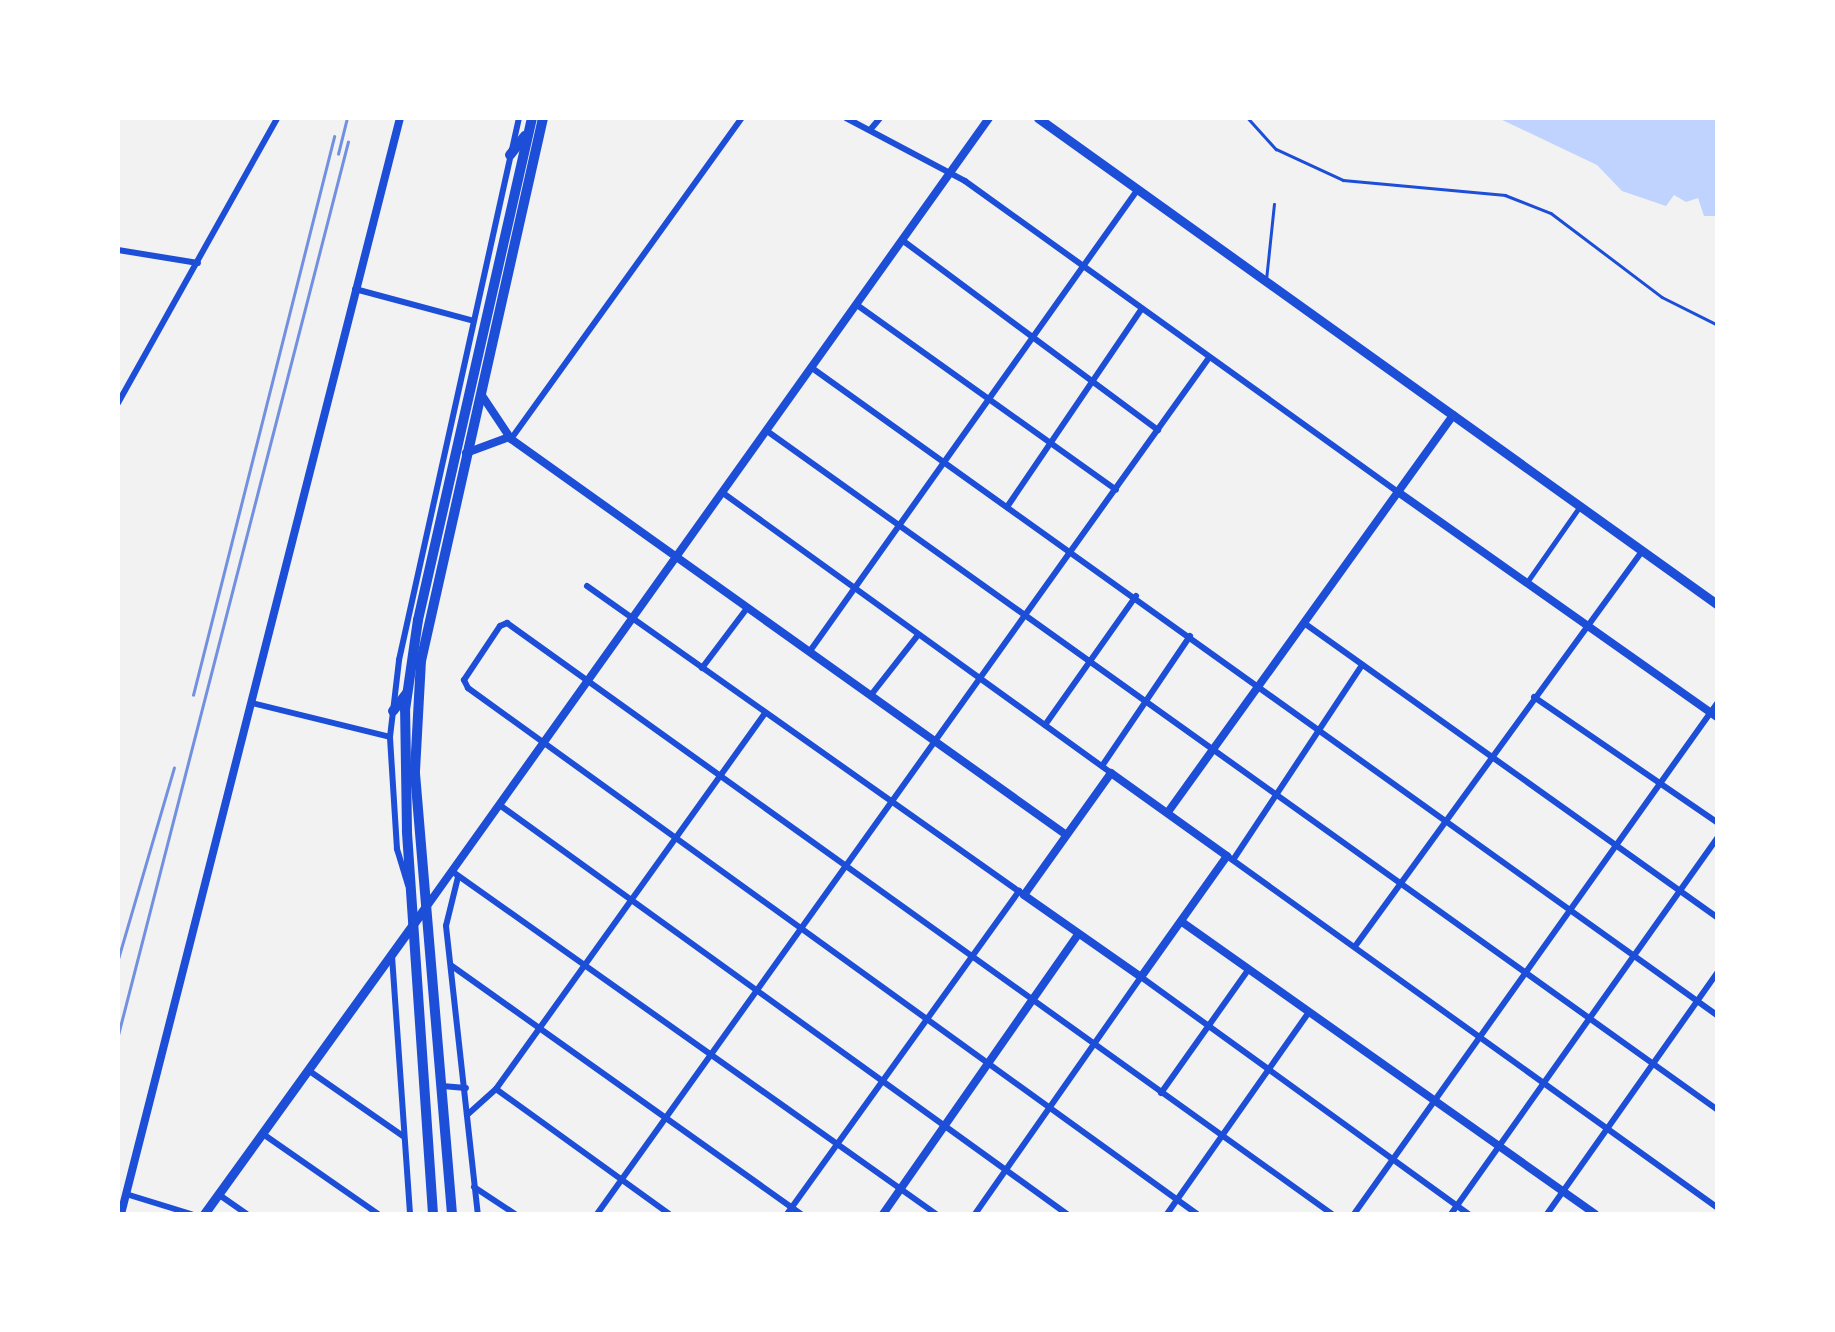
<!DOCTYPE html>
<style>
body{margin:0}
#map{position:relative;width:1835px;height:1332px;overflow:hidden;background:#f2f2f2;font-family:"Fira Sans Condensed",sans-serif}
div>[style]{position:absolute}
.water>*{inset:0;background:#bfd3fe}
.service>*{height:2.5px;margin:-1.25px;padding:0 1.25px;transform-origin:1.25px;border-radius:1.25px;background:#1d4ed8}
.pedestrian>*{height:5px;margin:-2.5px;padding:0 2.5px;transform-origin:2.5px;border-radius:2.5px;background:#1d4ed8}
.minor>*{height:6px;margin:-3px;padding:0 3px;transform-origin:3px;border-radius:3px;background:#1d4ed8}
.tertiary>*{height:8px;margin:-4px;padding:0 4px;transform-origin:4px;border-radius:4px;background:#1d4ed8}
.secondary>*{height:9px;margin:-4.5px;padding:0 4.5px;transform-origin:4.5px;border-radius:4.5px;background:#1d4ed8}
.primary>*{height:10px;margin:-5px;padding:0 5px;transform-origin:5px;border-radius:5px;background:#1d4ed8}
.rail>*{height:2.5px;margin:-1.25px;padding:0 1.25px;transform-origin:1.25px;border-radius:1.25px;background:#7290e2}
span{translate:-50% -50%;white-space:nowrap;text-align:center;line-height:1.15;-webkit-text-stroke:9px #fff;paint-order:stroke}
.frame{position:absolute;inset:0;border:120px solid #fff;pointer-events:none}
</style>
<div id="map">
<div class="water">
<div style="clip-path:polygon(1498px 118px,1717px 118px,1717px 216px,1704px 216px,1698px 198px,1686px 202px,1674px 195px,1666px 206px,1622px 191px,1597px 165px)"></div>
</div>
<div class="service">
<div style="left:1248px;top:118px;width:42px;rotate:47.9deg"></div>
<div style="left:1276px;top:149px;width:74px;rotate:24.8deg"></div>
<div style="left:1343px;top:180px;width:163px;rotate:5.3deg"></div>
<div style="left:1505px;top:195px;width:49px;rotate:21.4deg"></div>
<div style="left:1551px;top:213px;width:139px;rotate:37.1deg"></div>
<div style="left:1662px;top:297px;width:63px;rotate:26.6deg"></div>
<div style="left:1266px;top:280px;width:76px;rotate:-84deg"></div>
</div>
<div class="pedestrian">
<div style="left:1527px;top:582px;width:93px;rotate:-55.1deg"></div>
</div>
<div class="minor">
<div style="left:846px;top:118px;width:135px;rotate:27.9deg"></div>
<div style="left:965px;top:181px;width:533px;rotate:35.69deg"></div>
<div style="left:870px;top:130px;width:16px;rotate:-50deg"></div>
<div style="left:902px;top:240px;width:319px;rotate:36.6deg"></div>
<div style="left:118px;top:250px;width:81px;rotate:9.2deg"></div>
<div style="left:355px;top:289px;width:120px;rotate:15deg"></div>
<div style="left:857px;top:305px;width:318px;rotate:35.5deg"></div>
<div style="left:812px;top:368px;width:1114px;rotate:35.57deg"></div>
<div style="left:118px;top:403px;width:326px;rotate:-60.8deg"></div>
<div style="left:767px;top:431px;width:1169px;rotate:35.53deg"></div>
<div style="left:511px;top:439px;width:395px;rotate:-54.3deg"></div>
<div style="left:723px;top:493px;width:478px;rotate:35.8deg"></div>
<div style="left:1007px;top:507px;width:238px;rotate:-55.8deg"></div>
<div style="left:587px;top:586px;width:535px;rotate:35.26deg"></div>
<div style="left:1304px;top:623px;width:508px;rotate:35.47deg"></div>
<div style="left:810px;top:651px;width:567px;rotate:-54.63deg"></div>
<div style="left:702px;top:668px;width:76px;rotate:-53deg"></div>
<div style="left:871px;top:695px;width:76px;rotate:-51.9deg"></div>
<div style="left:1534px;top:697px;width:223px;rotate:34.4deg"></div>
<div style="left:252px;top:703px;width:142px;rotate:13.8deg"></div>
<div style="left:1045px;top:725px;width:158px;rotate:-54.8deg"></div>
<div style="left:1102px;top:766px;width:157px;rotate:-55.9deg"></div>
<div style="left:501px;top:806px;width:698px;rotate:35.79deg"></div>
<div style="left:1227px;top:856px;width:604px;rotate:35.64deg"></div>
<div style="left:1233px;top:860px;width:234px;rotate:-56.5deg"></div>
<div style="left:453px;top:872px;width:592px;rotate:35.3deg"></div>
<div style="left:458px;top:877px;width:50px;rotate:103.8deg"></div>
<div style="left:446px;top:926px;width:290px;rotate:83.7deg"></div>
<div style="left:408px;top:885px;width:38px;rotate:-107deg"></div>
<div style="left:397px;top:849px;width:112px;rotate:-93.6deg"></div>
<div style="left:390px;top:737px;width:78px;rotate:-83.3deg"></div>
<div style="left:399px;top:660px;width:555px;rotate:-77.52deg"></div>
<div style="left:1356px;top:945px;width:487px;rotate:-54deg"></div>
<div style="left:392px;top:956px;width:259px;rotate:86deg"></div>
<div style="left:452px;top:966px;width:428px;rotate:35.4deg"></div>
<div style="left:308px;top:1070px;width:116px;rotate:34.8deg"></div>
<div style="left:442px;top:1086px;width:24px;rotate:5deg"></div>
<div style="left:496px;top:1089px;width:213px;rotate:35.8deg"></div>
<div style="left:1161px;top:1093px;width:151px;rotate:-54.7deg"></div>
<div style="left:467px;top:1115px;width:39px;rotate:-42deg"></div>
<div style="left:496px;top:1089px;width:462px;rotate:-54.4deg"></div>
<div style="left:263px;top:1134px;width:140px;rotate:34.8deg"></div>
<div style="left:474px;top:1187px;width:49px;rotate:33.4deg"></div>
<div style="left:126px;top:1194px;width:68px;rotate:17.1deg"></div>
<div style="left:218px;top:1194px;width:35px;rotate:35deg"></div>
<div style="left:597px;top:1214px;width:1051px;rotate:-54.45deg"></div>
<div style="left:787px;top:1214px;width:398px;rotate:-54.3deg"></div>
<div style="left:975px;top:1214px;width:289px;rotate:-55deg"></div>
<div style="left:1141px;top:977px;width:405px;rotate:35.9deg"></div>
<div style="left:1167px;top:1214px;width:243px;rotate:-54.9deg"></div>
<div style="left:1197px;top:1214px;width:899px;rotate:-144.19deg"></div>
<div style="left:468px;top:688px;width:9px;rotate:-117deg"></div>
<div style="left:464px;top:680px;width:65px;rotate:-56.3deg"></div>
<div style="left:500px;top:626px;width:8px;rotate:-23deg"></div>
<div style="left:507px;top:623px;width:1015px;rotate:35.62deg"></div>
<div style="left:1354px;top:1214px;width:628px;rotate:-54.59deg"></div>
<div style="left:1451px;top:1214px;width:462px;rotate:-54.7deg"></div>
<div style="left:1547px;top:1214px;width:296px;rotate:-54.8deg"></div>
</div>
<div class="tertiary">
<div style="left:481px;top:394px;width:54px;rotate:56.3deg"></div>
<div style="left:511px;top:439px;width:680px;rotate:35.49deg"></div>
<div style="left:466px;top:453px;width:46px;rotate:-20.4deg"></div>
<div style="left:1398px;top:492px;width:392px;rotate:35.2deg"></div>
<div style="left:1111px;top:773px;width:143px;rotate:35.6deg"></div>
<div style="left:1227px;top:856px;width:148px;rotate:125.4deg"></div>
<div style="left:1141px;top:977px;width:143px;rotate:-145deg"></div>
<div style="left:1024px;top:895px;width:150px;rotate:-54.5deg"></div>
<div style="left:1168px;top:812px;width:489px;rotate:-54.3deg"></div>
<div style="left:427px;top:906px;width:968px;rotate:-54.5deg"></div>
<div style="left:1182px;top:922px;width:506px;rotate:35.26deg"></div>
<div style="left:121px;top:1214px;width:1131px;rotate:-75.72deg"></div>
<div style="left:883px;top:1214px;width:339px;rotate:-55.1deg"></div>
</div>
<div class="secondary">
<div style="left:1038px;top:118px;width:836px;rotate:35.61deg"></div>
<div style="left:204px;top:1214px;width:376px;rotate:-54.2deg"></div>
</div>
<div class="primary">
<div style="left:510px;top:155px;width:24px;rotate:-52deg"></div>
<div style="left:393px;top:711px;width:23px;rotate:-52deg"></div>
<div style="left:433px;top:1214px;width:384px;rotate:-93.9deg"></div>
<div style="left:407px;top:831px;width:121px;rotate:-90.9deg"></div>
<div style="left:405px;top:710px;width:91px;rotate:-81.8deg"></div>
<div style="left:418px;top:620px;width:515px;rotate:-77.21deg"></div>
<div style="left:452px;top:1214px;width:445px;rotate:-94.8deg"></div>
<div style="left:415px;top:771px;width:110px;rotate:-86.9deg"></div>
<div style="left:421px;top:661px;width:557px;rotate:-77.34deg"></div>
</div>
<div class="rail">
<div style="left:338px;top:154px;width:37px;rotate:-76deg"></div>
<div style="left:193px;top:695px;width:576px;rotate:-75.82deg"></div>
<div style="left:118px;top:959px;width:199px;rotate:-73.7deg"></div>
<div style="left:118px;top:1035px;width:922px;rotate:-75.56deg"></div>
</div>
<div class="frame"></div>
</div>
